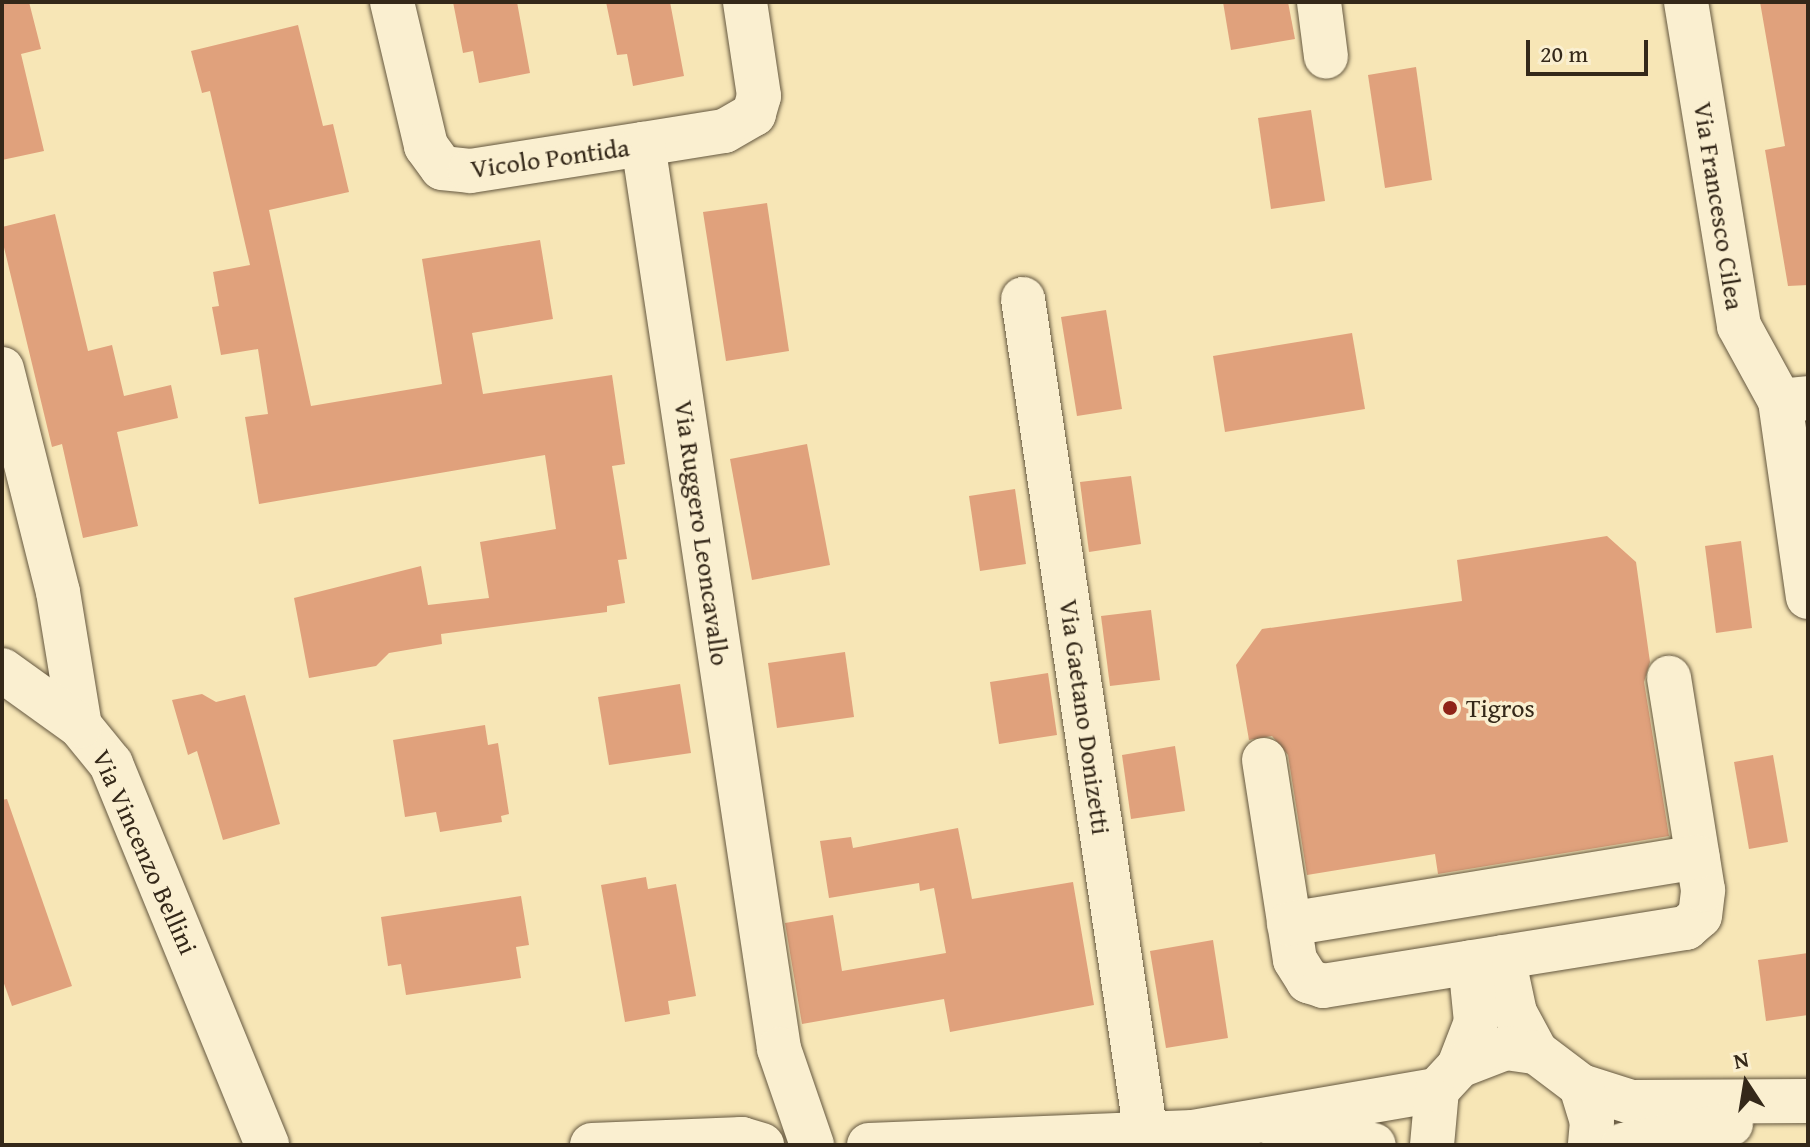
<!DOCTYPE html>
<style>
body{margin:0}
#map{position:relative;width:1810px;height:1147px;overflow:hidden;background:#f7e6b6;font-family:"Gentium Book Plus",serif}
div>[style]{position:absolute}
.building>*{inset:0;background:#e0a17c}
.roads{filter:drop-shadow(0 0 2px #655840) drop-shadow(0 0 2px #655840)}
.minor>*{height:44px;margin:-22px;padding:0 22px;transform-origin:22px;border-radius:22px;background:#faefd0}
.dots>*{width:22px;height:22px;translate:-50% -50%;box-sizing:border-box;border:4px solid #faefd0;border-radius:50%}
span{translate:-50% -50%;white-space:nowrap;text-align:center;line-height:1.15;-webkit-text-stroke:7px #faefd0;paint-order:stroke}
.street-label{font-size:26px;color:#342819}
.poi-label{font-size:26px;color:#342819}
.left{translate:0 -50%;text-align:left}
.frame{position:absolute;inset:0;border:4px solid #342819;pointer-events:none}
.north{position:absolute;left:1706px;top:1043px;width:80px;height:80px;-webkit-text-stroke:6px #faefd0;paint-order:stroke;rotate:348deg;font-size:22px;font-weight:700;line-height:32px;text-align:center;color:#342819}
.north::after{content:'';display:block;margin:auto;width:28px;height:36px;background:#342819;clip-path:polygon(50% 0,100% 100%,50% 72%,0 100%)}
.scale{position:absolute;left:1526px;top:40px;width:122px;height:36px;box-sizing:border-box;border:4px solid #342819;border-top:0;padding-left:10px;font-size:24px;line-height:28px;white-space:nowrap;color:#342819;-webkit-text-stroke:6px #faefd0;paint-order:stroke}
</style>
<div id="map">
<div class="building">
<div style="clip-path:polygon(2px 2px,29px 2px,41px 49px,21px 54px,44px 151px,2px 160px)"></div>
<div style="clip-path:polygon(453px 2px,517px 2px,530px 73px,479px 83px,473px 51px,463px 53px)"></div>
<div style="clip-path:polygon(606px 2px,670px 2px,684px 76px,633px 86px,627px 54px,617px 55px)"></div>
<div style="clip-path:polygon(1223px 2px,1288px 2px,1295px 39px,1231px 50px)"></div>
<div style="clip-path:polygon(1760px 2px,1808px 2px,1808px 285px,1788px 286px,1765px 150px,1785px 146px)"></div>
<div style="clip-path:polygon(298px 25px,323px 126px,333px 124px,349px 192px,269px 210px,311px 406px,442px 384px,422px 259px,540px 240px,553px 319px,472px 333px,483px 394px,612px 375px,625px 464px,612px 466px,627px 559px,618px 560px,625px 603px,607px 606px,607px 612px,441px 634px,442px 644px,389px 653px,376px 666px,309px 678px,294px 598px,421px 566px,428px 605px,489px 598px,480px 542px,556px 529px,545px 455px,259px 504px,245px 417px,268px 414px,258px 349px,221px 355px,212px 307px,219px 306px,213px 272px,250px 265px,210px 91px,202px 93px,191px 51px)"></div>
<div style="clip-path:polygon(1416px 67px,1432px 180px,1385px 188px,1368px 75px)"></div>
<div style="clip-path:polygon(1311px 110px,1325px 201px,1271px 209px,1258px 118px)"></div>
<div style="clip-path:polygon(767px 203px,789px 351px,726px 361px,703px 212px)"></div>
<div style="clip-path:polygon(55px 214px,88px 351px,112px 345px,124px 396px,171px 385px,178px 418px,117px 432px,138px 526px,83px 538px,62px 444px,52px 447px,2px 239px,2px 227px)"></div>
<div style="clip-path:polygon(1106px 310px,1122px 409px,1077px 416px,1061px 317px)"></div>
<div style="clip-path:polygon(1352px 333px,1365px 409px,1225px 432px,1213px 356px)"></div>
<div style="clip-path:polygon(807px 444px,830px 565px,752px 580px,730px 459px)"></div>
<div style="clip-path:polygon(1131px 476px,1141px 544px,1089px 552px,1080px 482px)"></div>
<div style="clip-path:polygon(1015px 489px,1026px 564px,980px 571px,969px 496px)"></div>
<div style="clip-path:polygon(1607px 536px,1636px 562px,1650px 662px,1644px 682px,1669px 836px,1438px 874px,1435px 854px,1307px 875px,1288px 755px,1272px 736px,1249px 740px,1236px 665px,1262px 629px,1462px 601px,1457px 560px)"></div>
<div style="clip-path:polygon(1741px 541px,1752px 628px,1716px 633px,1705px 546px)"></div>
<div style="clip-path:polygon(1151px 610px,1160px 680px,1110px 686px,1101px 616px)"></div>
<div style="clip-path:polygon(845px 652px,854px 717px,777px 728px,768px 663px)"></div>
<div style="clip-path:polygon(1048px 673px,1057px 735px,999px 744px,990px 682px)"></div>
<div style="clip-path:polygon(680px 684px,691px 753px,609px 765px,598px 697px)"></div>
<div style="clip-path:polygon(202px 694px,216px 702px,245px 695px,280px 824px,223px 840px,197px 751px,188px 755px,172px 700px)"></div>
<div style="clip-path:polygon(485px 725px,488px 745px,498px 743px,509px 814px,501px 816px,502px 822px,440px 832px,436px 812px,405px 817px,393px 740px)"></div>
<div style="clip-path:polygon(1175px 746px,1185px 811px,1131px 819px,1122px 755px)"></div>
<div style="clip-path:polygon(1773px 755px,1788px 842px,1749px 849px,1734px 762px)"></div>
<div style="clip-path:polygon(7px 799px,72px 986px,12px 1006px,2px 978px,2px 800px)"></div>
<div style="clip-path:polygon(958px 828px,972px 899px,1073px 882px,1094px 1005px,950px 1032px,944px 999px,802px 1024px,785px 923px,833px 915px,842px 971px,946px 953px,934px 888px,920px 891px,919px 883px,829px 898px,820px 841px,851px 837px,853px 848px)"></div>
<div style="clip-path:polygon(646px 877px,648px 889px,676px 884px,696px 996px,668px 1001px,670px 1014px,625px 1022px,601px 885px)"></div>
<div style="clip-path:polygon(521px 896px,529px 945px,516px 947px,521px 978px,406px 995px,401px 964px,388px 966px,381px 917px)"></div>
<div style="clip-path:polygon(1213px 940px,1228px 1038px,1166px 1048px,1150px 951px)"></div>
<div style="clip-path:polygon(1808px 953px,1808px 1015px,1766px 1021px,1758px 960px)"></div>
</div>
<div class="roads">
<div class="minor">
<div style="left:392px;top:2px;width:148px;rotate:76.7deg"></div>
<div style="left:426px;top:146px;width:27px;rotate:54deg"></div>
<div style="left:442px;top:168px;width:28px;rotate:6deg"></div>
<div style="left:470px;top:171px;width:175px;rotate:-8.9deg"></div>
<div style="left:745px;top:2px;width:95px;rotate:81.5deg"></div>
<div style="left:759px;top:96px;width:19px;rotate:106deg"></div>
<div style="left:754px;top:114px;width:34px;rotate:150deg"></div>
<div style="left:724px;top:131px;width:82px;rotate:170.9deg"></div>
<div style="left:643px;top:144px;width:915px;rotate:81.45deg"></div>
<div style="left:779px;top:1049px;width:102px;rotate:71deg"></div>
<div style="left:1319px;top:2px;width:55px;rotate:82.7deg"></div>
<div style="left:1686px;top:2px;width:328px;rotate:80.7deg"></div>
<div style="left:1739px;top:326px;width:85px;rotate:61.3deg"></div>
<div style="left:1780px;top:401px;width:28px;rotate:-6deg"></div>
<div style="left:1023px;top:299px;width:845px;rotate:81.63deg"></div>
<div style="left:2px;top:369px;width:230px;rotate:75.9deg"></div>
<div style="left:58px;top:592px;width:136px;rotate:80.7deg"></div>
<div style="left:80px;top:726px;width:49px;rotate:50.8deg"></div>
<div style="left:111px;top:764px;width:412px;rotate:67.7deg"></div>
<div style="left:1780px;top:401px;width:198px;rotate:81.9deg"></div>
<div style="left:2px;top:670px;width:96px;rotate:35.7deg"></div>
<div style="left:1264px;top:760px;width:202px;rotate:81.2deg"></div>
<div style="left:1295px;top:960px;width:25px;rotate:58deg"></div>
<div style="left:1308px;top:981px;width:16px;rotate:18deg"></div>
<div style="left:1323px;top:986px;width:368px;rotate:-9.1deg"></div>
<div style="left:1686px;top:928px;width:18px;rotate:-41deg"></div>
<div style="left:1700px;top:916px;width:26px;rotate:-83deg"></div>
<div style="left:1703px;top:890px;width:215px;rotate:-99.1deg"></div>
<div style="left:1289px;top:924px;width:414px;rotate:-9.3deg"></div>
<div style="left:1503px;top:957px;width:57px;rotate:77.9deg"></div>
<div style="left:1515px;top:1013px;width:44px;rotate:61.7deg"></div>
<div style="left:1459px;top:1066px;width:47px;rotate:-68.9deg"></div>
<div style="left:1476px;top:1022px;width:60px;rotate:-95.7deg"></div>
<div style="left:1581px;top:1086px;width:52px;rotate:17.7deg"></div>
<div style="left:1631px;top:1102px;width:177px;rotate:-0.3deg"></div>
<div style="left:1283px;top:1137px;width:91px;rotate:5deg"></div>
<div style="left:592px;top:1145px;width:150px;rotate:-2.3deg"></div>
<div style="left:742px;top:1139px;width:21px;rotate:17deg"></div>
<div style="left:869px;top:1145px;width:324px;rotate:-2.3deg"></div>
<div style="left:1193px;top:1132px;width:248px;rotate:-9.8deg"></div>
<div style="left:1432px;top:1145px;width:55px;rotate:-84.8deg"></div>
<div style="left:1437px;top:1090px;width:33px;rotate:-47deg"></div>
<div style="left:1459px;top:1066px;width:50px;rotate:-21deg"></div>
<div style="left:1506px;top:1048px;width:30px;rotate:8deg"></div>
<div style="left:1536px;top:1052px;width:56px;rotate:37.1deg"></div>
<div style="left:1581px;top:1086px;width:37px;rotate:73deg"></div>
<div style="left:1592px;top:1121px;width:24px;rotate:95deg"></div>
<div style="left:1623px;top:1145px;width:110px;rotate:-11deg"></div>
</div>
</div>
<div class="dots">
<div style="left:1450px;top:708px;background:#8f2418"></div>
</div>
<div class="street-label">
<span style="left:550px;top:158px;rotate:-8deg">Vicolo Pontida</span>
<span style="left:1719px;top:206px;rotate:81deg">Via Francesco Cilea</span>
<span style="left:702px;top:533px;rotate:82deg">Via Ruggero Leoncavallo</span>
<span style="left:1085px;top:717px;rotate:82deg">Via Gaetano Donizetti</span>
<span style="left:145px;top:852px;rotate:66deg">Via Vincenzo Bellini</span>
</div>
<div class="poi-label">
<span class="left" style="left:1466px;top:708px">Tigros</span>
</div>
<div class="frame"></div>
<div class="north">N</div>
<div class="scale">20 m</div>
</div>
